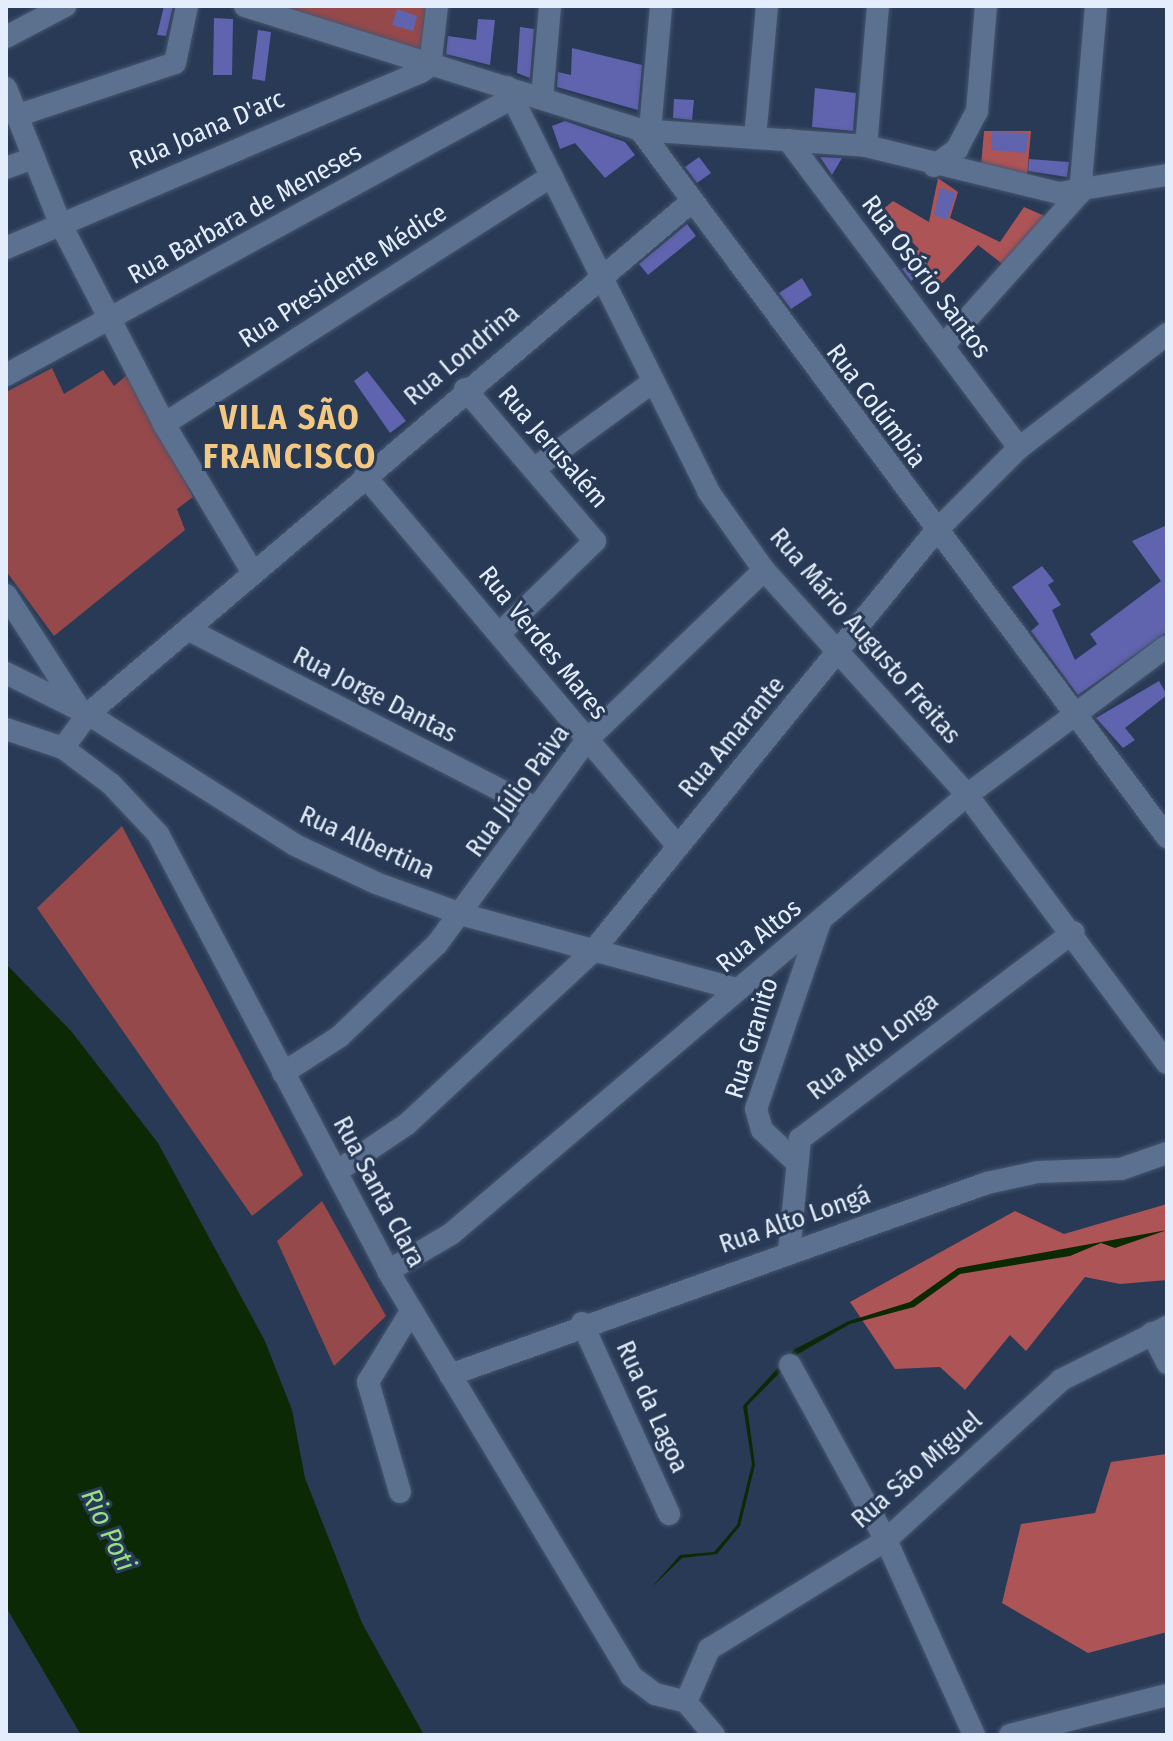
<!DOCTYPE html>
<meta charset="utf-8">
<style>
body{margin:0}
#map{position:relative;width:1173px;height:1741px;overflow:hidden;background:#283a56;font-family:"Fira Sans Condensed",sans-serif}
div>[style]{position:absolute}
.green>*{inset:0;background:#95494b}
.forest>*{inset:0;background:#ad5457}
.water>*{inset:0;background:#0c2905}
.building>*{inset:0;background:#6063ae}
.roads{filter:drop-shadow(0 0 2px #47556d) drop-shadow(0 0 2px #47556d)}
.minor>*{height:22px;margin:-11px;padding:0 11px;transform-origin:11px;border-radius:11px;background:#5c708f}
span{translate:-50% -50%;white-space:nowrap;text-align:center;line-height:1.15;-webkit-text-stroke:6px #283a56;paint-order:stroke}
.street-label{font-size:26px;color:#e4edfb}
.water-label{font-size:28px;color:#95e183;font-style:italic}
.district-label{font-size:34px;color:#f2c882;font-weight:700;letter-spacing:2px}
.frame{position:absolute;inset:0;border:8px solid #e4edfb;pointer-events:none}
</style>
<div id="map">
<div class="green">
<div style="clip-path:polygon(237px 6px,432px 6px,426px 64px)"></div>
<div style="clip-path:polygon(52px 368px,64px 394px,103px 370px,114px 386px,128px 374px,193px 497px,177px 509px,185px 530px,54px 636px,6px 571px,6px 392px)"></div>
<div style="clip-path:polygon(122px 826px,303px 1175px,252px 1216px,37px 908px)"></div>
<div style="clip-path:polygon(322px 1201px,386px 1316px,334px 1366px,277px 1241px)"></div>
</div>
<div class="forest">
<div style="clip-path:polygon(984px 131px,1031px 131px,1027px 176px,981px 166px)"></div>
<div style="clip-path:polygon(938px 178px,958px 192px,950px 218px,1000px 242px,1024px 207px,1047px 217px,1005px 266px,978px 245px,937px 289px,913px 255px,919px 249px,881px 211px,893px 201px,929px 222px)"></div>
<div style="clip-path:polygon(1167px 1204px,1167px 1280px,1120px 1284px,1085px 1277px,1026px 1351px,1010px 1335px,965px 1390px,940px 1367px,895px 1369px,850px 1302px,1015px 1211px,1064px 1234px)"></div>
<div style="clip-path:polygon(1166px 1454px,1167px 1632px,1088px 1653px,1002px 1603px,1021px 1524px,1095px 1513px,1111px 1462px)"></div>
</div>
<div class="water">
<div style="clip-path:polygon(6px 964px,71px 1031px,158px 1143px,265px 1341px,292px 1410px,305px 1478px,362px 1623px,424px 1735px,81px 1735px,6px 1607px)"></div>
<div style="clip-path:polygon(1167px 1230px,1115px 1248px,1101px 1243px,1070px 1256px,960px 1274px,914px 1307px,850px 1324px,798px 1354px,747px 1406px,755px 1465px,740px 1526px,717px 1554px,682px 1558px,652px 1587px,680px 1555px,714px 1552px,737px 1525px,752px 1464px,743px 1406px,795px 1349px,849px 1321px,910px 1302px,958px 1268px)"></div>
</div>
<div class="building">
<div style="clip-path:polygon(164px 6px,173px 6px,166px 36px,157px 35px)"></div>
<div style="clip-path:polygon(397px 9px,417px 16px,413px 31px,392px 25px)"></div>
<div style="clip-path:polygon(214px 18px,233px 19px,232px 75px,213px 75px)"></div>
<div style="clip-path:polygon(478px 19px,495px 20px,490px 65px,446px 54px,448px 36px,476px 40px)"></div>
<div style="clip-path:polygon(520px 27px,534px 29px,530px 78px,517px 73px)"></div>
<div style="clip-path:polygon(258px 30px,271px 32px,265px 81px,252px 79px)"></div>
<div style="clip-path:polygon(572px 48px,642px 65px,638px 110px,557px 87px,558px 72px,571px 75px)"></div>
<div style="clip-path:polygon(815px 88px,856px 93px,853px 131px,812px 127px)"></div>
<div style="clip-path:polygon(674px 99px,694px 100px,692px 120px,673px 118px)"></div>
<div style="clip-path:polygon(565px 121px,625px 142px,635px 155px,605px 178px,575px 143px,560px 149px,552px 126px)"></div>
<div style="clip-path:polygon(992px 132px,1028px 133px,1026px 153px,991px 150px)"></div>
<div style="clip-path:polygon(699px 157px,711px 173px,697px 183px,685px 167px)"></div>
<div style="clip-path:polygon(820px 157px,842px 158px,832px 175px)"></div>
<div style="clip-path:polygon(1029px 159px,1069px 162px,1067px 177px,1028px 171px)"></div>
<div style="clip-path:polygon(940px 188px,956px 193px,947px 220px,934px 215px)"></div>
<div style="clip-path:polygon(687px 224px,696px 236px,648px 275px,639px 264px)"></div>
<div style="clip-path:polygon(914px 261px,922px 272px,911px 281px,902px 269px)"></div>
<div style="clip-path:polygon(802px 278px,812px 295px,791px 309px,779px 293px)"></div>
<div style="clip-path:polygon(367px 371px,406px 421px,390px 433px,354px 381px)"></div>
<div style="clip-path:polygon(1167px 525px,1167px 632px,1078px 695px,1031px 631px,1039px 624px,1012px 587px,1042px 566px,1054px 581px,1048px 585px,1061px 605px,1052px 610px,1075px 660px,1097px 644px,1090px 634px,1161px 581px,1132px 541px)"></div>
<div style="clip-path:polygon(1159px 681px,1167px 695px,1125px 728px,1135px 740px,1123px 748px,1096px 718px)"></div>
</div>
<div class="roads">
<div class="minor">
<div style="left:245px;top:6px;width:414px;rotate:17.4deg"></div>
<div style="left:640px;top:130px;width:882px;rotate:53.3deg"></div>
<div style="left:6px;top:37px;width:67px;rotate:-27.7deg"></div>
<div style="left:507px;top:87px;width:451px;rotate:63.5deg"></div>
<div style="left:708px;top:491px;width:97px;rotate:54.7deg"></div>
<div style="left:764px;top:570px;width:303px;rotate:47.9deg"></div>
<div style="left:967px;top:795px;width:334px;rotate:53.3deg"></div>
<div style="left:6px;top:88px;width:145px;rotate:68.2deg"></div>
<div style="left:60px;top:223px;width:226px;rotate:62.6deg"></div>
<div style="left:164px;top:424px;width:174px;rotate:59.1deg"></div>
<div style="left:542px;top:98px;width:92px;rotate:-85deg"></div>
<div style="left:22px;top:114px;width:161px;rotate:-18.4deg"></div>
<div style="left:175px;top:63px;width:58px;rotate:-78.1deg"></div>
<div style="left:640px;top:130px;width:227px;rotate:4deg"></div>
<div style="left:866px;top:146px;width:199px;rotate:13.7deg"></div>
<div style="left:1059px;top:193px;width:109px;rotate:-9.5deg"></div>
<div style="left:650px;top:130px;width:124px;rotate:-84.9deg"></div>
<div style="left:755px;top:138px;width:133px;rotate:-84.8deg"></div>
<div style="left:788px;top:140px;width:385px;rotate:53.1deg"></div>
<div style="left:866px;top:146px;width:141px;rotate:-85.1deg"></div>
<div style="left:934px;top:166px;width:29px;rotate:-36deg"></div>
<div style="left:957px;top:149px;width:43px;rotate:-62.2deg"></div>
<div style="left:977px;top:111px;width:105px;rotate:-85.1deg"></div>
<div style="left:6px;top:168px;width:30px;rotate:-20deg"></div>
<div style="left:6px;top:248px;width:451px;rotate:-23deg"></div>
<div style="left:421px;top:72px;width:11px;rotate:-34deg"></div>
<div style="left:430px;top:66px;width:60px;rotate:-83.3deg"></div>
<div style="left:943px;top:346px;width:205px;rotate:-48.2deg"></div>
<div style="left:1080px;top:193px;width:188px;rotate:-85.1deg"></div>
<div style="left:6px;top:375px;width:573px;rotate:-28.67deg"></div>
<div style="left:465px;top:389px;width:200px;rotate:49.5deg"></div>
<div style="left:595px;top:541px;width:131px;rotate:135.9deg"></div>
<div style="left:164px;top:424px;width:460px;rotate:-32.6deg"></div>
<div style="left:534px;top:469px;width:147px;rotate:-36.2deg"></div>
<div style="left:365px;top:476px;width:485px;rotate:49.8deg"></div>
<div style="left:6px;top:595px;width:137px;rotate:57.2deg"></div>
<div style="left:189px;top:630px;width:390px;rotate:27.2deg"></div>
<div style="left:6px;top:673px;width:92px;rotate:26.6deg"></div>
<div style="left:88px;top:714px;width:245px;rotate:32.3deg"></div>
<div style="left:295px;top:845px;width:89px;rotate:25.1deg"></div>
<div style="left:376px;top:883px;width:94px;rotate:20deg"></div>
<div style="left:464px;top:915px;width:283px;rotate:15.2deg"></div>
<div style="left:6px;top:729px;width:60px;rotate:18.4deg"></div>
<div style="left:63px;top:748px;width:60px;rotate:36.9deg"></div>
<div style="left:111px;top:784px;width:69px;rotate:46.8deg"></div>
<div style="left:158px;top:834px;width:494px;rotate:62.2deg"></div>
<div style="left:388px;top:1271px;width:472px;rotate:59deg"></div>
<div style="left:631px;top:1676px;width:30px;rotate:37deg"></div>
<div style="left:655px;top:1694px;width:32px;rotate:14deg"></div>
<div style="left:686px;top:1702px;width:43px;rotate:49.7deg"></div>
<div style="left:63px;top:748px;width:42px;rotate:-53.7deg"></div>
<div style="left:88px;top:714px;width:790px;rotate:-40.33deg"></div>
<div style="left:283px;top:1073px;width:67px;rotate:-32.7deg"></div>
<div style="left:339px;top:1037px;width:135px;rotate:-43.5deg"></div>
<div style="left:437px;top:944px;width:253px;rotate:-53.7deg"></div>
<div style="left:587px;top:740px;width:245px;rotate:-43.8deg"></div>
<div style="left:793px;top:1159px;width:42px;rotate:-136.9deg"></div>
<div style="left:762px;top:1130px;width:22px;rotate:-106deg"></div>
<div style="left:756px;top:1109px;width:198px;rotate:-71.1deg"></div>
<div style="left:336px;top:1172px;width:86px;rotate:-34.1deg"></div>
<div style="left:407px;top:1124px;width:254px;rotate:-42.9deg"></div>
<div style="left:593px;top:951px;width:541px;rotate:-50.78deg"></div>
<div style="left:935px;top:532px;width:119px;rotate:-45deg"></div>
<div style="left:1019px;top:448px;width:187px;rotate:-37.6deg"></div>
<div style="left:789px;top:1252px;width:114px;rotate:-84.4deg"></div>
<div style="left:800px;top:1139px;width:343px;rotate:-37.1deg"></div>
<div style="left:388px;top:1271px;width:73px;rotate:-30.4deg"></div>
<div style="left:451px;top:1234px;width:677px;rotate:-40.39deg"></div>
<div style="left:967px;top:795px;width:249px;rotate:-36.7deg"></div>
<div style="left:582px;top:1323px;width:210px;rotate:65.5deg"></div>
<div style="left:1152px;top:1333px;width:34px;rotate:63deg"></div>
<div style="left:790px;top:1365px;width:200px;rotate:61.3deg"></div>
<div style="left:886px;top:1540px;width:214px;rotate:65.7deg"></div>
<div style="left:450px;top:1375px;width:570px;rotate:-19.67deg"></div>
<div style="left:987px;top:1183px;width:52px;rotate:-12.2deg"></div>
<div style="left:1038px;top:1172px;width:83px;rotate:-2.1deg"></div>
<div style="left:1121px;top:1169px;width:49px;rotate:-19.2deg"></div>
<div style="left:400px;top:1492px;width:115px;rotate:-106.2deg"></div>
<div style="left:368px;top:1382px;width:84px;rotate:-58.6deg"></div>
<div style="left:686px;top:1702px;width:58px;rotate:-66.5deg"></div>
<div style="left:709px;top:1649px;width:208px;rotate:-31.6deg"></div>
<div style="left:886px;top:1540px;width:237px;rotate:-42.4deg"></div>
<div style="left:1061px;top:1380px;width:119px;rotate:-26.6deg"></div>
<div style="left:1010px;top:1735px;width:162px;rotate:-14.3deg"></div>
</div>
</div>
<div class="street-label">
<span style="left:207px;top:130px;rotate:-23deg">Rua Joana D'arc</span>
<span style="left:245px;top:214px;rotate:-29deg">Rua Barbara de Meneses</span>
<span style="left:343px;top:276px;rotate:-33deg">Rua Presidente Médice</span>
<span style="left:926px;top:277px;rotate:53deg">Rua Osório Santos</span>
<span style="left:462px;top:355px;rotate:-40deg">Rua Londrina</span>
<span style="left:876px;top:406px;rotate:53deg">Rua Colúmbia</span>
<span style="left:553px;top:447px;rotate:49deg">Rua Jerusalém</span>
<span style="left:865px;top:636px;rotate:49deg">Rua Mário Augusto Freitas</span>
<span style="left:543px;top:643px;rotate:51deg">Rua Verdes Mares</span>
<span style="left:375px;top:695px;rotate:27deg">Rua Jorge Dantas</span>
<span style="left:732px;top:737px;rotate:-50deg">Rua Amarante</span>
<span style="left:518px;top:791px;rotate:-54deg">Rua Júlio Paiva</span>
<span style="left:367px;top:843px;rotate:24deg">Rua Albertina</span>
<span style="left:759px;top:936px;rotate:-39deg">Rua Altos</span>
<span style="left:752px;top:1038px;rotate:-73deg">Rua Granito</span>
<span style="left:873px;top:1046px;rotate:-38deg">Rua Alto Longa</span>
<span style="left:379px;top:1192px;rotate:62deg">Rua Santa Clara</span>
<span style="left:795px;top:1220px;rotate:-19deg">Rua Alto Longá</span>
<span style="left:652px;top:1407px;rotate:66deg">Rua da Lagoa</span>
<span style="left:917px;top:1470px;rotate:-41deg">Rua São Miguel</span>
</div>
<div class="water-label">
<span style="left:108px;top:1530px;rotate:64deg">Rio Poti</span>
</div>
<div class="district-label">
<span style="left:290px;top:437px">VILA SÃO<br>FRANCISCO</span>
</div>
<div class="frame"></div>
</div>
